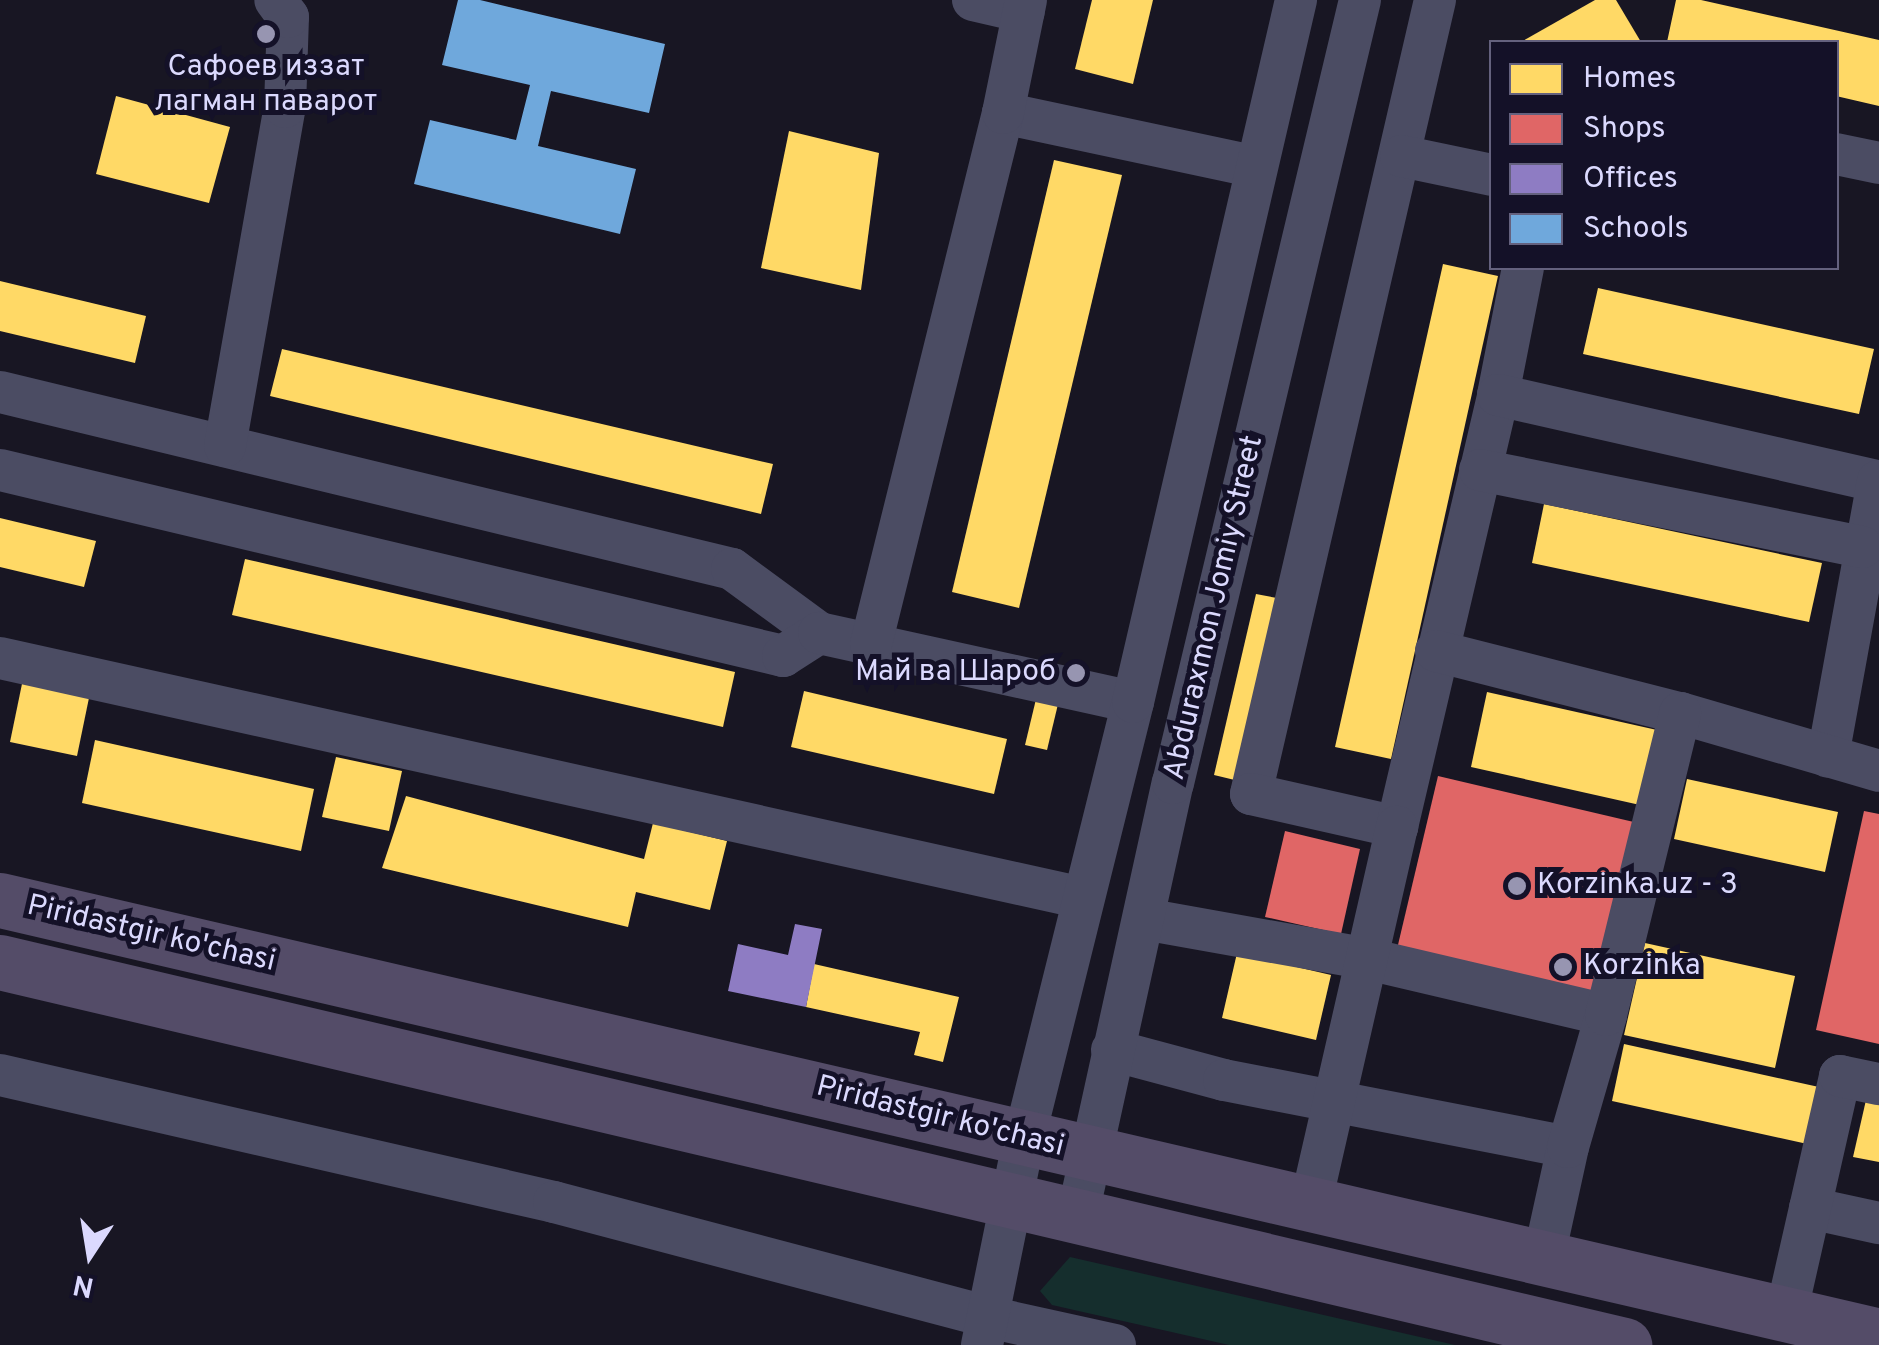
<!DOCTYPE html>
<meta charset="utf-8">
<style>
body{margin:0}
#map{position:relative;width:1879px;height:1345px;overflow:hidden;background:#181623;font-family:Overpass,sans-serif}
div>[style]{position:absolute}
.green>*{inset:0;background:#152e2d}
.homes>*{inset:0;background:#ffd966}
.shops>*{inset:0;background:#e06666}
.offices>*{inset:0;background:#8e7cc3}
.schools>*{inset:0;background:#6fa8dc}
.minor>*{height:42px;margin:-21px;padding:0 21px;transform-origin:21px;border-radius:21px;background:#4b4c63}
.major>*{height:55px;margin:-27.5px;padding:0 27.5px;transform-origin:27.5px;border-radius:27.5px;background:#544c68}
.dots>*{width:28px;height:28px;translate:-50% -50%;box-sizing:border-box;border:5px solid #141128;border-radius:50%}
span{translate:-50% -50%;white-space:nowrap;text-align:center;line-height:1.15;-webkit-text-stroke:10px #141128;paint-order:stroke}
.poi-label{font-size:30px;color:#dbd9fe}
.right{translate:-100% -50%;text-align:right}
.left{translate:0 -50%;text-align:left}
.street-label{font-size:30px;color:#dbd9fe}
.legend{position:absolute;left:1489px;top:40px;width:350px;height:230px;box-sizing:border-box;background:#141128;border:2px solid #64617e;margin:0;padding:12px 18px;list-style:none;font-size:30px;color:#dbd9fe}
.legend li{display:flex;align-items:center;gap:20px;height:50px}
.legend b{width:50px;border:2px solid #64617e}
.north{position:absolute;left:40px;top:1205px;width:100px;height:100px;-webkit-text-stroke:8px #141128;paint-order:stroke;rotate:192deg;font-size:28px;font-weight:700;line-height:40px;text-align:center;color:#dbd9fe}
.north::after{content:'';display:block;margin:auto;width:35px;height:45px;background:#dbd9fe;clip-path:polygon(50% 0,100% 100%,50% 72%,0 100%)}
</style>
<div id="map">
<div class="green">
<div style="clip-path:polygon(1070px 1257px,1455px 1345px,1229px 1345px,1052px 1305px,1040px 1291px)"></div>
</div>
<div class="homes">
<div style="clip-path:polygon(1092px 0,1153px 0,1133px 84px,1075px 69px)"></div>
<div style="clip-path:polygon(1595px 0,1616px 0,1641px 42px,1521px 42px)"></div>
<div style="clip-path:polygon(1676px 0,1701px 0,1879px 40px,1879px 106px,1836px 96px,1836px 42px,1667px 42px)"></div>
<div style="clip-path:polygon(116px 96px,230px 127px,209px 203px,96px 174px)"></div>
<div style="clip-path:polygon(789px 131px,879px 153px,861px 290px,761px 268px)"></div>
<div style="clip-path:polygon(1054px 160px,1122px 175px,1019px 608px,952px 592px)"></div>
<div style="clip-path:polygon(1443px 264px,1498px 276px,1391px 759px,1335px 747px)"></div>
<div style="clip-path:polygon(0 281px,146px 316px,135px 363px,0 331px)"></div>
<div style="clip-path:polygon(1598px 288px,1874px 349px,1859px 414px,1583px 354px)"></div>
<div style="clip-path:polygon(282px 349px,773px 464px,761px 514px,270px 396px)"></div>
<div style="clip-path:polygon(1544px 504px,1822px 563px,1809px 622px,1532px 563px)"></div>
<div style="clip-path:polygon(0 518px,96px 541px,84px 587px,0 567px)"></div>
<div style="clip-path:polygon(245px 559px,735px 672px,723px 727px,232px 615px)"></div>
<div style="clip-path:polygon(1256px 594px,1288px 600px,1243px 782px,1214px 775px)"></div>
<div style="clip-path:polygon(23px 679px,90px 693px,77px 756px,10px 742px)"></div>
<div style="clip-path:polygon(804px 691px,1007px 739px,994px 794px,791px 747px)"></div>
<div style="clip-path:polygon(1487px 692px,1657px 730px,1640px 805px,1471px 767px)"></div>
<div style="clip-path:polygon(1037px 695px,1059px 700px,1047px 750px,1025px 745px)"></div>
<div style="clip-path:polygon(95px 740px,314px 789px,301px 851px,82px 803px)"></div>
<div style="clip-path:polygon(336px 757px,402px 771px,389px 831px,322px 817px)"></div>
<div style="clip-path:polygon(1687px 779px,1838px 812px,1825px 872px,1674px 839px)"></div>
<div style="clip-path:polygon(406px 796px,644px 859px,653px 823px,727px 841px,710px 910px,636px 892px,628px 927px,382px 868px)"></div>
<div style="clip-path:polygon(1645px 943px,1795px 976px,1775px 1068px,1624px 1035px)"></div>
<div style="clip-path:polygon(1237px 953px,1331px 975px,1316px 1040px,1222px 1018px)"></div>
<div style="clip-path:polygon(814px 964px,959px 997px,943px 1062px,914px 1055px,920px 1032px,806px 1007px)"></div>
<div style="clip-path:polygon(1624px 1044px,1828px 1089px,1812px 1145px,1612px 1101px)"></div>
<div style="clip-path:polygon(1866px 1100px,1879px 1103px,1879px 1162px,1853px 1157px)"></div>
</div>
<div class="shops">
<div style="clip-path:polygon(1438px 776px,1638px 823px,1597px 997px,1397px 949px)"></div>
<div style="clip-path:polygon(1864px 811px,1879px 814px,1879px 1044px,1816px 1030px)"></div>
<div style="clip-path:polygon(1285px 831px,1360px 849px,1341px 934px,1265px 917px)"></div>
</div>
<div class="offices">
<div style="clip-path:polygon(795px 924px,822px 929px,806px 1007px,728px 991px,738px 944px,788px 955px)"></div>
</div>
<div class="schools">
<div style="clip-path:polygon(458px 0,480px 0,665px 44px,649px 113px,551px 91px,538px 146px,636px 169px,620px 234px,414px 184px,430px 120px,516px 140px,530px 85px,442px 65px)"></div>
</div>
<div class="minor">
<div style="left:973px;top:0;width:52px;rotate:13.2deg"></div>
<div style="left:1435px;top:0;width:815px;rotate:103.05deg"></div>
<div style="left:1251px;top:794px;width:150px;rotate:12.7deg"></div>
<div style="left:1397px;top:827px;width:444px;rotate:-76.8deg"></div>
<div style="left:1498px;top:395px;width:129px;rotate:-78.9deg"></div>
<div style="left:1003px;top:113px;width:259px;rotate:12deg"></div>
<div style="left:1836px;top:154px;width:44px;rotate:11.8deg"></div>
<div style="left:1401px;top:156px;width:93px;rotate:11.8deg"></div>
<div style="left:0;top:392px;width:753px;rotate:13.59deg"></div>
<div style="left:732px;top:569px;width:108px;rotate:36.3deg"></div>
<div style="left:1498px;top:395px;width:390px;rotate:12.8deg"></div>
<div style="left:1878px;top:481px;width:280px;rotate:100.3deg"></div>
<div style="left:225px;top:446px;width:344px;rotate:-80deg"></div>
<div style="left:285px;top:107px;width:90px;rotate:-88.1deg"></div>
<div style="left:288px;top:17px;width:21px;rotate:-127deg"></div>
<div style="left:0;top:470px;width:805px;rotate:13.36deg"></div>
<div style="left:783px;top:656px;width:43px;rotate:-32.6deg"></div>
<div style="left:819px;top:633px;width:321px;rotate:12.4deg"></div>
<div style="left:1480px;top:470px;width:390px;rotate:11.4deg"></div>
<div style="left:871px;top:644px;width:547px;rotate:-76.04deg"></div>
<div style="left:1003px;top:113px;width:115px;rotate:-78.5deg"></div>
<div style="left:1436px;top:651px;width:252px;rotate:14.3deg"></div>
<div style="left:1680px;top:713px;width:207px;rotate:16.2deg"></div>
<div style="left:0;top:658px;width:1109px;rotate:12.5deg"></div>
<div style="left:1144px;top:919px;width:228px;rotate:10.1deg"></div>
<div style="left:1368px;top:959px;width:244px;rotate:13.2deg"></div>
<div style="left:1112px;top:1050px;width:116px;rotate:15deg"></div>
<div style="left:1224px;top:1080px;width:350px;rotate:11deg"></div>
<div style="left:0;top:1075px;width:568px;rotate:12.91deg"></div>
<div style="left:554px;top:1202px;width:449px;rotate:14.8deg"></div>
<div style="left:988px;top:1317px;width:130px;rotate:12.4deg"></div>
<div style="left:1311px;top:1202px;width:385px;rotate:-77.1deg"></div>
<div style="left:1810px;top:1208px;width:71px;rotate:12.3deg"></div>
<div style="left:1077px;top:1218px;width:445px;rotate:-77.6deg"></div>
<div style="left:1173px;top:783px;width:805px;rotate:-76.57deg"></div>
<div style="left:1544px;top:1256px;width:112px;rotate:-77.6deg"></div>
<div style="left:1568px;top:1147px;width:137px;rotate:-73.9deg"></div>
<div style="left:1606px;top:1015px;width:311px;rotate:-76.2deg"></div>
<div style="left:1786px;top:1314px;width:244px;rotate:-77.2deg"></div>
<div style="left:1840px;top:1076px;width:40px;rotate:12deg"></div>
<div style="left:982px;top:1345px;width:210px;rotate:-78.5deg"></div>
<div style="left:1024px;top:1139px;width:450px;rotate:-76deg"></div>
<div style="left:1133px;top:702px;width:721px;rotate:-76.93deg"></div>
</div>
<div class="major">
<div style="left:0;top:900px;width:1929px;rotate:13.06deg"></div>
<div style="left:0;top:962px;width:1669px;rotate:13.27deg"></div>
</div>
<div class="dots">
<div style="left:266px;top:34px;background:#9795b1"></div>
<div style="left:1076px;top:673px;background:#9795b1"></div>
<div style="left:1517px;top:886px;background:#9795b1"></div>
<div style="left:1563px;top:967px;background:#9795b1"></div>
</div>
<div class="poi-label">
<span style="left:266px;top:85px">Сафоев иззат<br>лагман паварот</span>
<span class="right" style="left:1056px;top:673px">Май ва Шароб</span>
<span class="left" style="left:1537px;top:886px">Korzinka.uz - 3</span>
<span class="left" style="left:1583px;top:967px">Korzinka</span>
</div>
<div class="street-label">
<span style="left:1215px;top:608px;rotate:-77deg">Abduraxmon Jomiy Street</span>
<span style="left:151px;top:935px;rotate:13deg">Piridastgir ko'chasi</span>
<span style="left:940px;top:1118px;rotate:14deg">Piridastgir ko'chasi</span>
</div>
<ul class="legend">
<li><b style="height:28px;background:#ffd966"></b>Homes</li>
<li><b style="height:28px;background:#e06666"></b>Shops</li>
<li><b style="height:28px;background:#8e7cc3"></b>Offices</li>
<li><b style="height:28px;background:#6fa8dc"></b>Schools</li>
</ul>
<div class="north">N</div>
</div>
